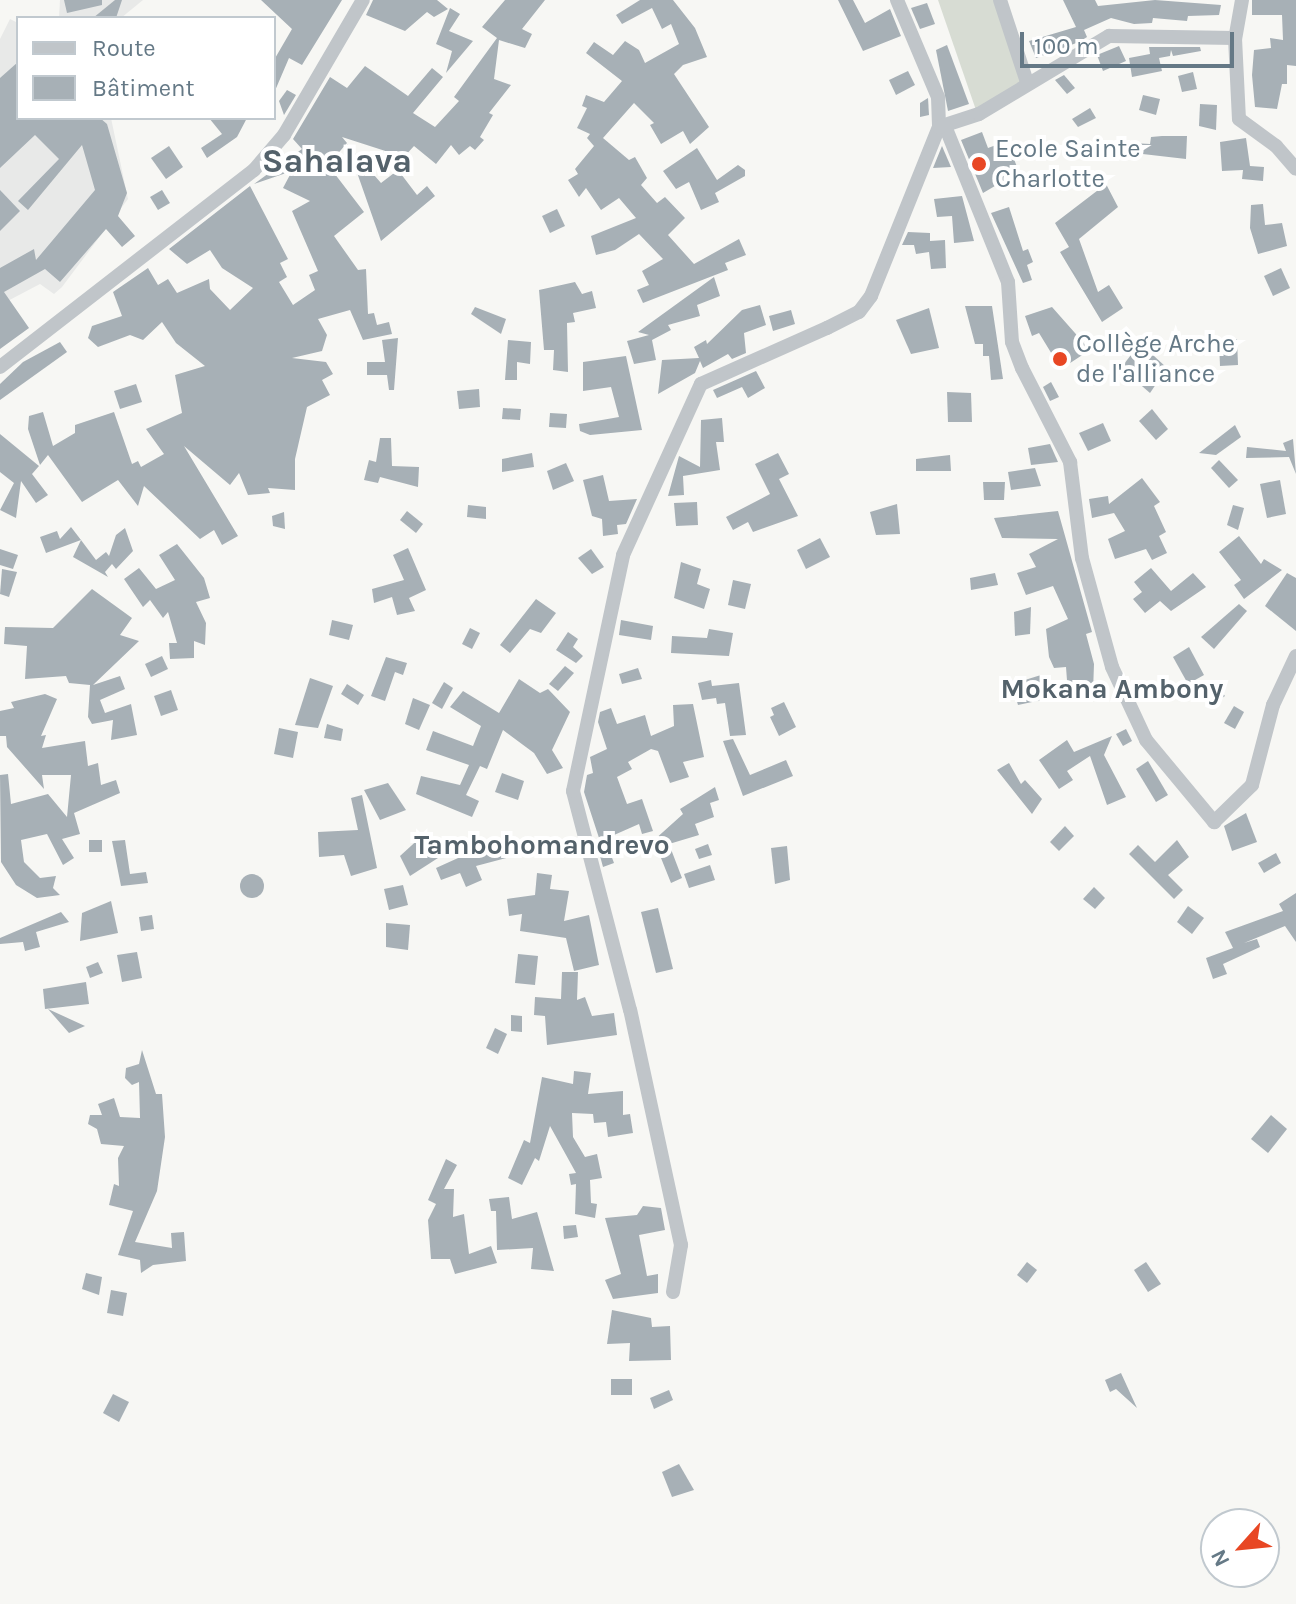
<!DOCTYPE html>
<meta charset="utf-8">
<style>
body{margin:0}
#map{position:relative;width:1296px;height:1604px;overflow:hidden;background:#f7f7f4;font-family:Karla,sans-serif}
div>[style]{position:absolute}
.built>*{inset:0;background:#e8e9e8}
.green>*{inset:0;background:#d7dcd3}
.building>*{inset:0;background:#a7b0b6}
.round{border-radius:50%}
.minor>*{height:14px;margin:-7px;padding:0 7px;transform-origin:7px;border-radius:7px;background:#c0c5c9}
.dots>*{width:22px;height:22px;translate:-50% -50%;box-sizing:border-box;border:4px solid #fff;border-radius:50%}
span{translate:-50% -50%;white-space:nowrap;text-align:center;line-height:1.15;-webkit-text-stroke:8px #fff;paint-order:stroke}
.poi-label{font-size:26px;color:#657986}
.left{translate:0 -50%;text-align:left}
.neighbourhood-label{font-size:28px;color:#54626b;font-weight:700}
.district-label{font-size:34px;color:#54626b;font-weight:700}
.legend{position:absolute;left:16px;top:16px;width:260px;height:104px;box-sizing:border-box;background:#fff;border:2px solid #c1c9cf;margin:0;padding:10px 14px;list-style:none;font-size:24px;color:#657986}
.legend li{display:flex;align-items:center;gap:16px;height:40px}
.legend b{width:40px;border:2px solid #c1c9cf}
.north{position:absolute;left:1200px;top:1508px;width:80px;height:80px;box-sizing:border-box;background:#fff;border:2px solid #c1c9cf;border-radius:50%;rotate:243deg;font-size:22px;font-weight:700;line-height:32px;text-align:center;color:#657986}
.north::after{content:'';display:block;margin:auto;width:28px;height:36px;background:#e84724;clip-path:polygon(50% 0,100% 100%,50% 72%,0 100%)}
.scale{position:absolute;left:1020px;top:32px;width:214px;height:36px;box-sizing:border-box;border:4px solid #657986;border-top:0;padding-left:10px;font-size:24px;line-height:28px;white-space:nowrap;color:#657986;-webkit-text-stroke:6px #fff;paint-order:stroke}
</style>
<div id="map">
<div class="built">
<div style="clip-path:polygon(60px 0,143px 0,121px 18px,59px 18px)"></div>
<div style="clip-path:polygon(10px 19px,18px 23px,18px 118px,111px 118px,128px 199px,62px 287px,54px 294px,40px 284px,0 305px,0 39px)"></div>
</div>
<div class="green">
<div style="clip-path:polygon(938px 0,998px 0,1024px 81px,977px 113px)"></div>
</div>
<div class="building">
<div style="clip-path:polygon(64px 0,102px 0,102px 5px,67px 13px)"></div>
<div style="clip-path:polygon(115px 0,122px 0,116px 18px,93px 18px)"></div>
<div style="clip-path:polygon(261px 0,342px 0,302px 65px,289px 58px,274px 93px,274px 60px,292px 29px)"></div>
<div style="clip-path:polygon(373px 0,437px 0,448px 9px,434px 17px,427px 12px,405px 31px,366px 15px)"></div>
<div style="clip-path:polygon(505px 0,545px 0,522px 29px,532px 34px,525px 48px,499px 40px,494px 79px,511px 85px,489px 113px,493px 115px,480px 137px,484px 140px,475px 150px,470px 146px,459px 155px,451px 145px,436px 164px,414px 146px,404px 157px,342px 137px,347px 143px,328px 165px,364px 212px,334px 236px,358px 270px,366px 269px,368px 314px,374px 313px,377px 325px,389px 322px,392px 334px,363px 340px,350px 310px,318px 319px,327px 335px,322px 351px,292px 358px,326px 362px,333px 374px,322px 380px,330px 395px,307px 407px,295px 459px,295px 490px,268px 488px,270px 493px,248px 495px,239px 473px,230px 485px,184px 446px,238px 536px,222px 545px,214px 530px,200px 539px,144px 486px,138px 506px,118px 480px,82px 502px,48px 455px,40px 465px,28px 429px,29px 416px,43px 412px,53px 446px,75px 433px,75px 425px,114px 412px,132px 464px,138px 461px,141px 467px,164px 454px,146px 429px,182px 413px,175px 375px,205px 366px,176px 343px,162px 322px,143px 340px,130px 335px,98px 347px,88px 338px,92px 326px,122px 316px,113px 292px,148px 268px,158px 285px,168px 279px,177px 293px,209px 279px,210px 289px,230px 310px,253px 288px,222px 268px,210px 250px,187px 264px,169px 249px,250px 186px,288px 259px,280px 263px,287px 277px,279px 282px,293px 305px,315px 290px,309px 275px,318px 271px,292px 211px,310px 201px,283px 188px,292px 171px,254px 184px,302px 149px,293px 139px,330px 77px,347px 88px,365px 66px,408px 96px,432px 68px,443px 77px,413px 113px,435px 127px,459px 101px,454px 97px,497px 38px,482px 27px)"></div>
<div style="clip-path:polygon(640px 0,673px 0,695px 28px,707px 57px,683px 65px,674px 74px,709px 127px,690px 144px,683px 131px,661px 144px,650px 125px,654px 123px,634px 103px,603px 138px,629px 160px,635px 157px,647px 178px,641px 185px,657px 203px,665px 197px,685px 218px,668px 235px,694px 264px,739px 239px,746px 255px,725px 263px,728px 270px,643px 303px,637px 290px,649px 285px,642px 271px,663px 259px,639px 234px,615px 250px,596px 255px,591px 236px,636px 218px,619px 198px,601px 210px,586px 188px,579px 197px,568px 180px,578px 174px,575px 169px,594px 146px,587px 138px,590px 134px,577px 128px,587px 108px,582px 106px,586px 95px,604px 102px,622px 81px,586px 53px,594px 42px,613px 55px,625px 41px,639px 50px,645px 63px,679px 44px,671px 24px,662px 29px,652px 8px,622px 24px,616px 15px)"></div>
<div style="clip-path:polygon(838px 0,853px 0,865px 23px,890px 9px,901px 36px,863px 51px)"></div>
<div style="clip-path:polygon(1063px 0,1095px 0,1098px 6px,1155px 0,1221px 5px,1219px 15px,1188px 16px,1187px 21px,1153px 18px,1152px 23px,1134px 24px,1111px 18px,1084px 30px,1087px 37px,1079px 42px,1036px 58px,1029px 41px,1076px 27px)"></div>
<div style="clip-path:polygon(1252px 0,1296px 0,1296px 66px,1287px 65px,1287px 84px,1282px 84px,1277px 109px,1255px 107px,1252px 75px,1254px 50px,1271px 48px,1270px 38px,1283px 40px,1282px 15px,1252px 15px)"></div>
<div style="clip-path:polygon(927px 3px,935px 24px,920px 29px,911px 8px)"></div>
<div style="clip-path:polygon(450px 8px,460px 14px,449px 31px,473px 41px,446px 73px,452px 51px,436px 44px)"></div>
<div style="clip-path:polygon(947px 45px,969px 104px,948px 111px,936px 50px)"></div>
<div style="clip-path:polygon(1119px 46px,1126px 61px,1103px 71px,1097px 55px)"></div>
<div style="clip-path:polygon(1149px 47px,1200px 47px,1201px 51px,1173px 56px,1171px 50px,1170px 56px,1159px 58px,1162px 71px,1132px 77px,1129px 58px,1150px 54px)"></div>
<div style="clip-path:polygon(18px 62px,18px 118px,100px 118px,107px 124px,127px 193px,118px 216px,135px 236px,122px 247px,106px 229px,60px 282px,45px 269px,4px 292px,29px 328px,0 349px,0 268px,34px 249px,36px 260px,95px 190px,82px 145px,28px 210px,18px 201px,59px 159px,35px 135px,0 168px,0 78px)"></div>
<div style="clip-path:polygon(908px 71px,915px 85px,896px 95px,889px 80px)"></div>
<div style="clip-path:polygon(1193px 72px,1197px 89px,1182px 92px,1178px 76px)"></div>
<div style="clip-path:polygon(1064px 75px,1075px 88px,1067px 94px,1055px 80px)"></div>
<div style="clip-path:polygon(287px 90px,296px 95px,284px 115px,279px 101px)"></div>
<div style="clip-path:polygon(1143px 95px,1160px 99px,1156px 115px,1139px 110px)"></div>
<div style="clip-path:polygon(928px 98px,929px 115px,920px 117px,920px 103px)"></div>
<div style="clip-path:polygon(1200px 104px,1217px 105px,1216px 130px,1199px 126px)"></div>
<div style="clip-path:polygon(1090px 108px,1096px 118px,1078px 127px,1072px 119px)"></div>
<div style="clip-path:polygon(209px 118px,247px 118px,237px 137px,207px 158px,201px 148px,222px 134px)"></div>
<div style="clip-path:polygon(982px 132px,988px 148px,1007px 141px,1019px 172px,983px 193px,961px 140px)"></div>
<div style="clip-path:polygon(1162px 136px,1187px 136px,1186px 159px,1134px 153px,1134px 159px,1117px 159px,1113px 150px,1114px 142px,1150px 144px,1151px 137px)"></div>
<div style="clip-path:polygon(1246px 138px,1250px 166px,1264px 167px,1263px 181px,1242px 179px,1243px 170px,1222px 171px,1220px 142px)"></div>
<div style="clip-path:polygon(347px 144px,381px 183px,398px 170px,417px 195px,427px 186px,435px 196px,381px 241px)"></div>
<div style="clip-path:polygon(169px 146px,183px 167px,166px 179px,151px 158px)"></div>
<div style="clip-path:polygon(942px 146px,951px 167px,933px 168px)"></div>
<div style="clip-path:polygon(697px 148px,717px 180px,738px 165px,745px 170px,745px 176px,715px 193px,719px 202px,701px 210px,689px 182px,676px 189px,663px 171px)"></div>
<div style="clip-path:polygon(1106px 184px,1118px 207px,1079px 239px,1098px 292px,1109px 285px,1123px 308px,1102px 322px,1060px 252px,1069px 247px,1055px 223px)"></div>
<div style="clip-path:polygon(0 190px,20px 211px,0 231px)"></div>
<div style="clip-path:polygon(162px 190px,170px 203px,158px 210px,150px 197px)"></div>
<div style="clip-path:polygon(962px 196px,974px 241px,954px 243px,952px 216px,937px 217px,934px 199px)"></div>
<div style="clip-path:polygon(1263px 204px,1265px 225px,1282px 223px,1287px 246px,1258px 254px,1250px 228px,1251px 205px)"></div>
<div style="clip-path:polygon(1009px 207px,1023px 251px,1028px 249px,1033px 262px,1027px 265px,1032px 280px,1023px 283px,991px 213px)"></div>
<div style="clip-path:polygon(557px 209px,565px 226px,550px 233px,542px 216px)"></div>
<div style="clip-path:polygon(908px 232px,930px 233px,930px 241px,945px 240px,946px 268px,931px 269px,929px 252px,916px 254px,914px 245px,902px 245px)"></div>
<div style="clip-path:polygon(1281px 268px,1290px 288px,1273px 296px,1264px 276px)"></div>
<div style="clip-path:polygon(714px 277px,720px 296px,697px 305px,700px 316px,668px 325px,671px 330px,652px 340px,656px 360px,634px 364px,627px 341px,649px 335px,638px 332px)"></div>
<div style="clip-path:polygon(575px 282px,582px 294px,592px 291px,596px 308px,573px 313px,575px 322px,567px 323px,568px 372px,553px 370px,554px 350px,544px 350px,539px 290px)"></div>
<div style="clip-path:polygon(760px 305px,766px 325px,744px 333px,746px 353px,732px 359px,728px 354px,703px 368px,700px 361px,695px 373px,658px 394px,662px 360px,699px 358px,694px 347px,706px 340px,707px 344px,742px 310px)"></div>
<div style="clip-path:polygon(965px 306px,992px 306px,1003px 379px,991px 380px,989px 356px,983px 356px,983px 344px,975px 344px)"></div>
<div style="clip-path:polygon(475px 307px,506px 319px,501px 334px,471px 314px)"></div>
<div style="clip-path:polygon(1052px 307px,1090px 350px,1061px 369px,1039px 333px,1032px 336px,1025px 316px)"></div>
<div style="clip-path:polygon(929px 308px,939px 348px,911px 354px,896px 320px)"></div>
<div style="clip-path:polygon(791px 310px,795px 324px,773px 331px,769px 316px)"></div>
<div style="clip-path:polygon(398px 338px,394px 390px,389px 390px,387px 375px,367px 375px,367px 362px,385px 362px,382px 340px)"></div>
<div style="clip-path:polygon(1237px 339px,1238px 365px,1220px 366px,1219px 340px)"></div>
<div style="clip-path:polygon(508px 340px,531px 342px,530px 364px,517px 362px,517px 380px,505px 380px)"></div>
<div style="clip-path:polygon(60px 342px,67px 352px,0 400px,0 384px,23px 362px)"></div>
<div style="clip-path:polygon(1140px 343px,1167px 368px,1150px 393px,1121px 368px)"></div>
<div style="clip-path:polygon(626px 356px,642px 430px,590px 435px,580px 431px,579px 424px,619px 417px,611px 387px,583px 391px,583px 362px)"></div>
<div style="clip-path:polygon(756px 371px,765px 388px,748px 398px,742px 387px,717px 398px,713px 390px)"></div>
<div style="clip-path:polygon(1051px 382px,1059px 397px,1050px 401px,1043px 387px)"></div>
<div style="clip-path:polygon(136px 384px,142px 402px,120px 409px,114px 391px)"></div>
<div style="clip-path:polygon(479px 389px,480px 407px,459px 409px,457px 391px)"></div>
<div style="clip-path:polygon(947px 392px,971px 393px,972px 422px,948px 422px)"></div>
<div style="clip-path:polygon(503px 408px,521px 409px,520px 420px,502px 419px)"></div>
<div style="clip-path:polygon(1152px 409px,1168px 429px,1156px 440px,1139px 421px)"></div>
<div style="clip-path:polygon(550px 413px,567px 414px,566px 428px,549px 427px)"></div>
<div style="clip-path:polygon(722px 418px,724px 442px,716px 442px,720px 470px,683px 476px,684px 495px,668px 496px,679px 456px,700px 467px,701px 420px)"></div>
<div style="clip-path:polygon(1103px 423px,1111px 441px,1088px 451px,1079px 433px)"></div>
<div style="clip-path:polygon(1235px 425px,1241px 437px,1216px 455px,1199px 453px)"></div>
<div style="clip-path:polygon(0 434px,39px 466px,32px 474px,48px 495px,36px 503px,21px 481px,16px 518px,0 510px,14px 483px,0 472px)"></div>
<div style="clip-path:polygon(380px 438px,391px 438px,392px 466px,419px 467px,418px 487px,380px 477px,378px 483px,364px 480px,369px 460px,376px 462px)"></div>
<div style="clip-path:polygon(1293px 439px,1296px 474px,1289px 457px,1246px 458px,1247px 447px,1286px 451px,1283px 443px)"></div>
<div style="clip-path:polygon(1050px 444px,1058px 462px,1031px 465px,1028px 448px)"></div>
<div style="clip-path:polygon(532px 453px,534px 467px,502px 472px,502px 459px)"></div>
<div style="clip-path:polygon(778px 453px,789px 474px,779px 479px,798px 516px,753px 532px,748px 522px,733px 530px,726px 517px,770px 494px,755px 464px)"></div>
<div style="clip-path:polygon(950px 455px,951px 471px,916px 471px,916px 459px)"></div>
<div style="clip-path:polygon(1219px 460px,1238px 480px,1229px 488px,1211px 468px)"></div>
<div style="clip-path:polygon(566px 463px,574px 481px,553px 490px,547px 471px)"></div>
<div style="clip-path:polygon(1035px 468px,1041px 486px,1011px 490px,1008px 472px)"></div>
<div style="clip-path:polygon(603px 475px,609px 501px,637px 499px,626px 524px,617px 525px,618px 534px,603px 536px,602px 519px,592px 516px,583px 480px)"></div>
<div style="clip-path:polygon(1142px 478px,1160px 502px,1154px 506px,1166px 532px,1159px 536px,1167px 553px,1152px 560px,1146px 549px,1115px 559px,1108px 539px,1125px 531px,1114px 513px,1092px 518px,1089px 499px,1108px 496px,1109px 504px)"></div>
<div style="clip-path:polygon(1280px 480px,1286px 514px,1267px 518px,1260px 484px)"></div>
<div style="clip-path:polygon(983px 482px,1005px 482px,1004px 500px,984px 500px)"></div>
<div style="clip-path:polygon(697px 502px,698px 525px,676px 526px,674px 503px)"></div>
<div style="clip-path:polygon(897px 504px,900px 534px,876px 535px,870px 512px)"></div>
<div style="clip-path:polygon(468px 505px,486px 507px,486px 519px,467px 517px)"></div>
<div style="clip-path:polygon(1233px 505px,1244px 508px,1238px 530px,1227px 525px)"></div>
<div style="clip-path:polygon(407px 511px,423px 524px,416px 533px,400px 520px)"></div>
<div style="clip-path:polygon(1058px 511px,1092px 632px,1086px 634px,1094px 664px,1093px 692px,1068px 694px,1066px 667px,1054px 668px,1049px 657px,1046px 629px,1068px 619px,1053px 586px,1026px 595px,1017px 573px,1036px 567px,1029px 554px,1058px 539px,1002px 538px,994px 518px)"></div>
<div style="clip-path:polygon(284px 512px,285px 529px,273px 526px,272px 516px)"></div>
<div style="clip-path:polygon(71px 527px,81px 540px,46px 553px,40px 537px,57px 531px,60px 539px)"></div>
<div style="clip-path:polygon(125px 528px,133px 551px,116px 569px,112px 564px,105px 572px,108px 577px,73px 557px,81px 540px,96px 560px,106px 552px,109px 556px,116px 535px)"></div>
<div style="clip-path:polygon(1239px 536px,1261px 564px,1264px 559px,1282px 570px,1244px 599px,1234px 585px,1241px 580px,1219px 552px)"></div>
<div style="clip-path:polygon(820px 538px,830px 557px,806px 569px,797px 550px)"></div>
<div style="clip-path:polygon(177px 544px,204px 578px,210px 598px,196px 602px,206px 623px,205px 645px,194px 641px,194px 658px,170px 659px,169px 643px,177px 643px,168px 612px,163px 618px,150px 600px,143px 607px,124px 579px,139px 568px,156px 589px,175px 580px,159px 555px)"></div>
<div style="clip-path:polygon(408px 548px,426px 590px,409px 598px,415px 611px,397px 615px,392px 597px,374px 603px,372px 589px,404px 580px,393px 555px)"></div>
<div style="clip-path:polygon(0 549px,18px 555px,13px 569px,0 565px)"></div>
<div style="clip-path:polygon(591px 549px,604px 567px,592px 574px,578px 558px)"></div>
<div style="clip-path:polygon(681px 562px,701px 569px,697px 584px,710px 589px,704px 609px,674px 598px)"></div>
<div style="clip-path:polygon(1151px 568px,1171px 591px,1193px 573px,1206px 587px,1171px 611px,1160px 601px,1145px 613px,1133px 599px,1142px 592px,1134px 582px)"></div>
<div style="clip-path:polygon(2px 569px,17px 572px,9px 597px,0 594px)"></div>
<div style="clip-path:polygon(995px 573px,998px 585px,971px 590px,970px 578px)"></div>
<div style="clip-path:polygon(1287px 573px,1296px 578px,1296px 631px,1265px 606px)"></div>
<div style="clip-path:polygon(733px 580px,751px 584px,745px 609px,728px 605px)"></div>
<div style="clip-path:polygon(92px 589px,132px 618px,120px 635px,139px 641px,93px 685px,120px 676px,125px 689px,100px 700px,105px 713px,131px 704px,137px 735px,111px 740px,113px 720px,92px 724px,88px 717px,90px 685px,69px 683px,66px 676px,25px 679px,27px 646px,4px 644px,5px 627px,53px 628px)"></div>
<div style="clip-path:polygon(536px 599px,556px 613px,541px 633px,530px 629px,510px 653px,500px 645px)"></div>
<div style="clip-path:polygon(1239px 604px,1247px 611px,1214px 649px,1201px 637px)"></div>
<div style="clip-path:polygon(1031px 607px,1030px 634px,1015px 636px,1014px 612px)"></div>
<div style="clip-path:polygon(332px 620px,353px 625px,349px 640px,329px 635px)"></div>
<div style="clip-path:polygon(621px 620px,653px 626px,651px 640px,619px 635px)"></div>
<div style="clip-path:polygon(470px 628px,480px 633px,472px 649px,462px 644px)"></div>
<div style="clip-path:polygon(709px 629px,733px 633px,729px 656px,671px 653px,672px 636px,707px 638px)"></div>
<div style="clip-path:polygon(568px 632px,578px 639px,573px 647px,583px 656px,576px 663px,556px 650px)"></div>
<div style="clip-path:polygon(1189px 647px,1204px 675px,1188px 684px,1173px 657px)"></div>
<div style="clip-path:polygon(162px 656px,168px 669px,151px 677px,145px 664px)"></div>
<div style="clip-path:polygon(386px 657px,407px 663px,403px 675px,395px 672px,385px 701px,371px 696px)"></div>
<div style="clip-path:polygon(565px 666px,574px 673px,558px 691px,549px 684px)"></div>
<div style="clip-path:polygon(638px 668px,642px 679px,622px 684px,619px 674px)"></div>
<div style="clip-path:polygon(1041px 675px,1051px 698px,1018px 705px,1012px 684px)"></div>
<div style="clip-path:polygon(310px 678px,333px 686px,318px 728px,295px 725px)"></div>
<div style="clip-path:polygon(519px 679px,540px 693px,548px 689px,570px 712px,552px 750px,563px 768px,547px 774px,534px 753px,503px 730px,487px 769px,480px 766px,466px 795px,479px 801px,472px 817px,416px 794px,421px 776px,460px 785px,469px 765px,426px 750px,433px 731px,473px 746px,481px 726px,450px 707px,463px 691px,499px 713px)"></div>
<div style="clip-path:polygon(711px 680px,712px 686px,739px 683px,746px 735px,730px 736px,725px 703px,717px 704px,716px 698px,702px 700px,698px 683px)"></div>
<div style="clip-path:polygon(444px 682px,453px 688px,442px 709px,432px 703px)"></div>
<div style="clip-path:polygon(1214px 682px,1225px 696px,1213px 704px,1203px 689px)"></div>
<div style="clip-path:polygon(347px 684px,364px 695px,358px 705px,341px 694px)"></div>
<div style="clip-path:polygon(171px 690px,178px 710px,161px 716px,154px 696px)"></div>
<div style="clip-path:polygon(45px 694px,57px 699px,41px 736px,46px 735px,42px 748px,85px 741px,88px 766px,98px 763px,101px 785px,116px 780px,120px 793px,74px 813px,80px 834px,62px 839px,74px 858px,63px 865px,47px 834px,21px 840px,24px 862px,40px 878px,56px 876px,53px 888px,60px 895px,37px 898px,16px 885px,1px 862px,0 775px,8px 774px,11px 804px,48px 794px,67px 817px,71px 775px,42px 775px,44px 789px,7px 747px,6px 736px,0 736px,0 711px,14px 708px,11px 702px)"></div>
<div style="clip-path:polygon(413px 698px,430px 705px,419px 730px,405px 724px)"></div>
<div style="clip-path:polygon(784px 702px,796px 727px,779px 736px,770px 717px,774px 715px,771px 708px)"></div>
<div style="clip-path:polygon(693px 704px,704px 757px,683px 762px,689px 777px,670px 783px,658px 751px,651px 749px,628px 762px,632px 769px,617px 777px,627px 804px,642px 799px,653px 831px,642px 834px,639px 824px,605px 839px,614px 863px,603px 867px,597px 845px,605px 839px,600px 841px,584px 792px,587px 775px,593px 773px,590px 757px,607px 749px,598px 722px,600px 712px,611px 708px,617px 724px,645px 715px,651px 736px,674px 726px,673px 705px)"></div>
<div style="clip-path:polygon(1234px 706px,1244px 712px,1235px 729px,1224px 723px)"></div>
<div style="clip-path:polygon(327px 724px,343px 729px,341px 741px,324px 738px)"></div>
<div style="clip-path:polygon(279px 728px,298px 732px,293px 758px,274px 754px)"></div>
<div style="clip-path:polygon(1126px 729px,1132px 741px,1123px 746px,1116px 734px)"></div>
<div style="clip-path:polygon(1112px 736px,1104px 755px,1126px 797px,1107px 805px,1090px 756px,1067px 771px,1073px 780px,1059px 789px,1039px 760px,1067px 740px,1074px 752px)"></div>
<div style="clip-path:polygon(733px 739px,750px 775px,786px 760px,793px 776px,743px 796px,723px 741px)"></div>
<div style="clip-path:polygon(1148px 761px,1168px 795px,1156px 802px,1136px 769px)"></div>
<div style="clip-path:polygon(1009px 763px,1021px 784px,1025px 780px,1042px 799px,1032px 814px,997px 770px)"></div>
<div style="clip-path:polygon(502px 773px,524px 781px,518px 800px,495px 792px)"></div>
<div style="clip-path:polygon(388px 783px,406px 810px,380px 820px,364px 790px)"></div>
<div style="clip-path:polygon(715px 787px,719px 800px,710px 803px,714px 817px,695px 824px,699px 835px,669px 844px,682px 878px,671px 883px,661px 858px,666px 856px,653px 841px,683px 814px,680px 809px)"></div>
<div style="clip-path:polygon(362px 795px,377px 868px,351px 876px,344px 855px,319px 857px,318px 832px,358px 830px,351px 798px)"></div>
<div style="clip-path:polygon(1246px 813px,1257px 842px,1232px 851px,1224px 826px)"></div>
<div style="clip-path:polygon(1065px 826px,1074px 836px,1059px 851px,1050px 842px)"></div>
<div style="clip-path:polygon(511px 834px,518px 855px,476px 866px,482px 880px,466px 887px,460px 873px,441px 880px,436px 868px)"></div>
<div style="clip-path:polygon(423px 835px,438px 858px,410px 876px,400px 856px)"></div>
<div style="clip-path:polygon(89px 840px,102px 840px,102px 852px,89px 852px)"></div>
<div style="clip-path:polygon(125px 840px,130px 874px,146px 872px,148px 883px,121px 886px,112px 841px)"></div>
<div style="clip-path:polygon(1177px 840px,1189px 857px,1168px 875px,1183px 890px,1174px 899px,1129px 854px,1138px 845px,1155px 862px)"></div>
<div style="clip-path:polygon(708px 844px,712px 855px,699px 859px,695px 849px)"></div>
<div style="clip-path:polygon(787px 846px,790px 880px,775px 884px,771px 848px)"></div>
<div style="clip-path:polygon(1276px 853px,1281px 863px,1264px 873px,1258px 863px)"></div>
<div style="clip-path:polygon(710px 865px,715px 880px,689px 888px,684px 874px)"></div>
<div style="clip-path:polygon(537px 873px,552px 875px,550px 889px,569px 891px,564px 921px,589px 915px,599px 965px,574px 971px,566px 938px,520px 931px,522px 914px,509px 916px,507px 899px,535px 895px)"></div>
<div class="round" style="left:240px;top:874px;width:24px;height:24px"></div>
<div style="clip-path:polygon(403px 885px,408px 905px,389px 910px,384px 889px)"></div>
<div style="clip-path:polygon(1094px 887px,1105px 898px,1095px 909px,1083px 899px)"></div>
<div style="clip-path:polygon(1296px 893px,1296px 942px,1285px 926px,1244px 943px,1257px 939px,1260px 947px,1223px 964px,1227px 974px,1213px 979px,1206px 958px,1233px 948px,1225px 932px,1283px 911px,1279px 904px)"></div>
<div style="clip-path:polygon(111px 901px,118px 933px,80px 941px,82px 913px)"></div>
<div style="clip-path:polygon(1188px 906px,1204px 918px,1192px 934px,1177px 922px)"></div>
<div style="clip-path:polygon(658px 908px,673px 969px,656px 973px,641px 912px)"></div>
<div style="clip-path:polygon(61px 912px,69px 922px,36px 932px,40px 947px,25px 951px,23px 942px,0 944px,0 938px)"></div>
<div style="clip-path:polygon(152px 915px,154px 929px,141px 931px,139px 917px)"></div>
<div style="clip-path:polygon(386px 923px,410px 925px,408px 950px,386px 947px)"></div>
<div style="clip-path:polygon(137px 952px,142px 978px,122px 982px,117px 955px)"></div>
<div style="clip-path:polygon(518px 954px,538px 956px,535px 985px,515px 983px)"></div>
<div style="clip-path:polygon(98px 962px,103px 973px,90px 978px,86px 967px)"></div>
<div style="clip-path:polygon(562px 972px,578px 972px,577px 1000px,585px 997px,592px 1016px,614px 1013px,617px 1035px,547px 1045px,545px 1016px,534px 1015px,535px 997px,561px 999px)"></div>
<div style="clip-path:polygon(86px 982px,89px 1004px,45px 1009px,43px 989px)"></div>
<div style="clip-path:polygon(48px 1009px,85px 1026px,69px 1033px)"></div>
<div style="clip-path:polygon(511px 1015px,522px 1016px,522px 1032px,511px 1031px)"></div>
<div style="clip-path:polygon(495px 1028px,507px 1034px,498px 1054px,486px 1048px)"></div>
<div style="clip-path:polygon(142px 1050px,156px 1094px,162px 1094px,165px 1137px,157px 1191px,135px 1242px,172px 1248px,171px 1233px,184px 1232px,186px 1261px,153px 1265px,141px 1273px,140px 1260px,118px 1255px,133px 1211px,109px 1205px,114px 1184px,119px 1186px,118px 1158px,124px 1146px,101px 1144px,97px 1129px,88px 1124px,90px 1115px,102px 1115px,98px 1104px,114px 1098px,120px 1117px,140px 1118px,139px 1082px,132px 1085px,125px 1078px,126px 1068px,139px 1064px)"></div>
<div style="clip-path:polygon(574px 1071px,591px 1073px,588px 1094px,623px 1091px,623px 1115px,630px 1114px,633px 1133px,608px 1137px,606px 1122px,594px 1123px,593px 1114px,572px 1113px,573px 1137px,585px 1157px,597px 1154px,602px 1178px,590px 1180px,591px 1203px,597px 1204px,595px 1218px,575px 1214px,576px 1184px,571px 1185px,569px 1174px,576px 1173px,550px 1126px,539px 1161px,535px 1158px,522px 1185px,508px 1178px,524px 1140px,530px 1143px,542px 1077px,573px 1084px)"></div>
<div style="clip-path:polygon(1271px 1115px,1287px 1129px,1268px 1153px,1251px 1139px)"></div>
<div style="clip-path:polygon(446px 1159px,457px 1165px,444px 1189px,454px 1189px,453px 1217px,464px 1214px,469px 1254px,491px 1246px,497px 1263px,455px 1274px,450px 1259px,431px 1259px,428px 1220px,436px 1204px,428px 1200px)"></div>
<div style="clip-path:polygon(509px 1197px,512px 1219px,537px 1212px,554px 1271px,531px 1269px,533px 1248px,497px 1250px,496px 1211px,491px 1211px,489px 1199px)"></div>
<div style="clip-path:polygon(643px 1206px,661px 1208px,665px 1230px,639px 1235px,647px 1276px,658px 1274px,658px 1293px,613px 1299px,605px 1280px,621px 1274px,605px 1218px,637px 1215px)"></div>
<div style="clip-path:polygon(576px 1225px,578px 1237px,564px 1239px,563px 1226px)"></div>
<div style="clip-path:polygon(1027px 1262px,1037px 1270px,1027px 1283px,1017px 1275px)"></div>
<div style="clip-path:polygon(1146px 1262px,1161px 1284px,1148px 1292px,1134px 1270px)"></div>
<div style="clip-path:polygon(86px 1273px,102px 1277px,99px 1295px,82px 1289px)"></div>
<div style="clip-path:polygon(111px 1290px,127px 1293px,123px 1316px,107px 1313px)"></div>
<div style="clip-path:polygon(612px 1310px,651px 1318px,652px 1327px,670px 1326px,671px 1360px,629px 1361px,630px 1343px,607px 1344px)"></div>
<div style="clip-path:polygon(1121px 1373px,1137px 1408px,1116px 1389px,1110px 1392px,1105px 1380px)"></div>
<div style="clip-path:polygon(611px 1379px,632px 1379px,632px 1395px,611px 1395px)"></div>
<div style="clip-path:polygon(669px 1390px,673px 1400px,654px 1409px,650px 1398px)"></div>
<div style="clip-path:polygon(113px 1394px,129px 1402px,119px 1422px,103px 1413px)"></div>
<div style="clip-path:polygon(679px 1464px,694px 1490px,672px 1497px,662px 1472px)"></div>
</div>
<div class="minor">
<div style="left:897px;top:0;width:105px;rotate:67.1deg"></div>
<div style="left:938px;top:97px;width:30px;rotate:88deg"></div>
<div style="left:1000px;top:0;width:86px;rotate:71.8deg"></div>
<div style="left:1242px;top:0;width:39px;rotate:100deg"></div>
<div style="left:1235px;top:38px;width:81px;rotate:87.2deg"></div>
<div style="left:1239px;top:119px;width:46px;rotate:36.1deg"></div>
<div style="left:1276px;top:146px;width:30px;rotate:49deg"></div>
<div style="left:945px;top:126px;width:168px;rotate:68deg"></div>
<div style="left:1008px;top:282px;width:60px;rotate:86.2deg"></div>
<div style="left:1012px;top:342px;width:28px;rotate:69deg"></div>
<div style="left:1022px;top:368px;width:106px;rotate:62.9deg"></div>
<div style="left:1070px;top:462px;width:97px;rotate:82.9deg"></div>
<div style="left:1082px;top:558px;width:113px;rotate:74.6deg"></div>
<div style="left:1112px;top:667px;width:81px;rotate:65deg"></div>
<div style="left:1146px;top:740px;width:107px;rotate:50.3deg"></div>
<div style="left:1214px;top:822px;width:53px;rotate:-44.2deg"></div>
<div style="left:1252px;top:785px;width:83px;rotate:-75.3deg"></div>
<div style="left:1273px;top:705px;width:54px;rotate:-64.9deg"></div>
<div style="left:0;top:367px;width:321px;rotate:-37.8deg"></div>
<div style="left:254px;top:170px;width:46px;rotate:-49.4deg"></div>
<div style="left:284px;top:135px;width:156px;rotate:-59.7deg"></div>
<div style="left:673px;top:1292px;width:48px;rotate:-80.3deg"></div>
<div style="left:681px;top:1245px;width:240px;rotate:-102.2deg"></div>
<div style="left:630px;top:1010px;width:226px;rotate:-104.6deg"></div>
<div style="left:573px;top:791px;width:241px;rotate:-78deg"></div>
<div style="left:623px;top:555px;width:188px;rotate:-65.5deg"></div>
<div style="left:701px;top:384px;width:138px;rotate:-24deg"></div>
<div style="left:827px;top:328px;width:36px;rotate:-27deg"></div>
<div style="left:859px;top:312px;width:20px;rotate:-53deg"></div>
<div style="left:871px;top:296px;width:182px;rotate:-68.1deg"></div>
<div style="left:939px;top:127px;width:42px;rotate:-18deg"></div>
<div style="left:979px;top:114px;width:152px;rotate:-31deg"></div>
<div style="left:1109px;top:36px;width:126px;rotate:0.9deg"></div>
</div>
<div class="dots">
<div style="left:979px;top:164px;background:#e84724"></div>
<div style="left:1060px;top:359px;background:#e84724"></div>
</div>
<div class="poi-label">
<span class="left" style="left:995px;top:164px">Ecole Sainte<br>Charlotte</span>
<span class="left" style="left:1076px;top:359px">Collège Arche<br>de l'alliance</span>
</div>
<div class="neighbourhood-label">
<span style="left:1112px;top:689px">Mokana Ambony</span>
<span style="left:542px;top:845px">Tambohomandrevo</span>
</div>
<div class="district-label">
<span style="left:337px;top:162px">Sahalava</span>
</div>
<ul class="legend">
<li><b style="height:10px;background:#c0c5c9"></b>Route</li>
<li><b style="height:22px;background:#a7b0b6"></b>Bâtiment</li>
</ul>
<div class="north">N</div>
<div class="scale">100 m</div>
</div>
